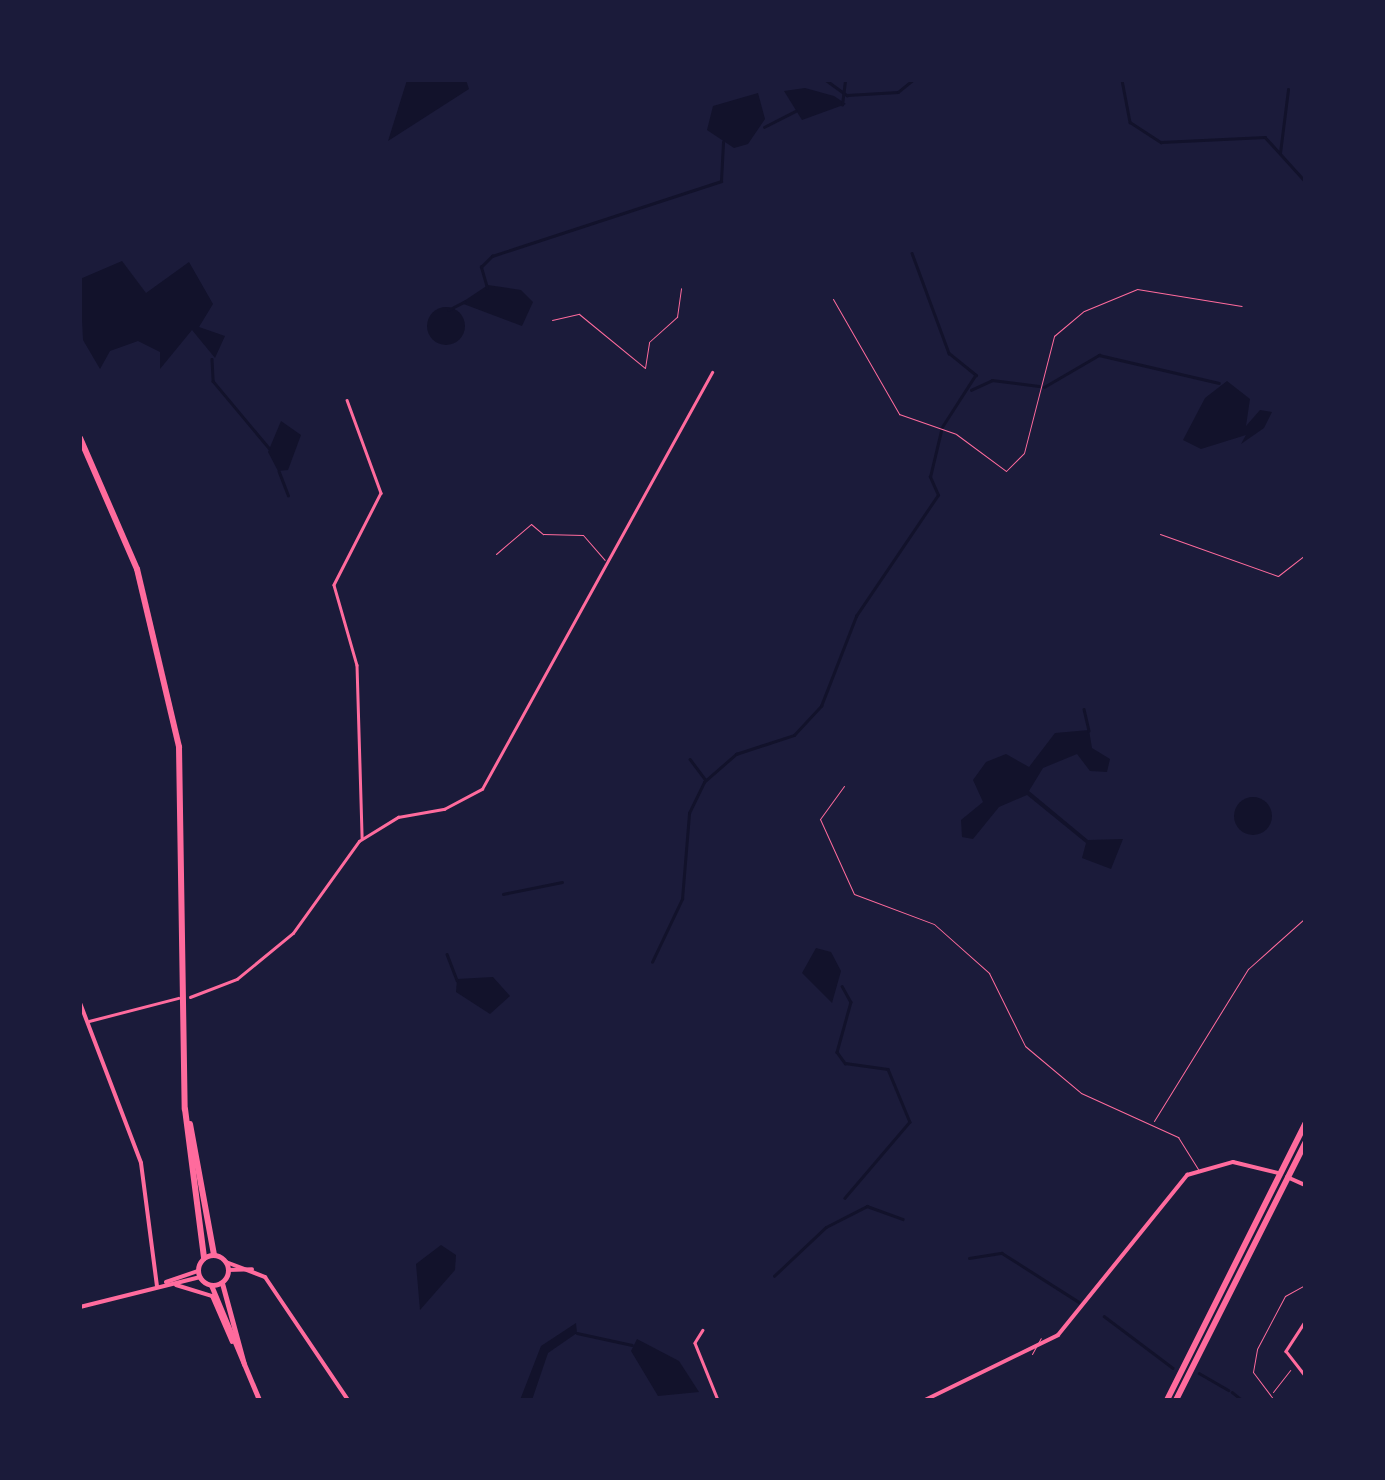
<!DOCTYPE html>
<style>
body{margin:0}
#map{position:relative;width:1385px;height:1480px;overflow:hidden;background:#1b1b3a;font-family:"Varela Round",sans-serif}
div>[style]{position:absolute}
.water>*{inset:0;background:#12122b}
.round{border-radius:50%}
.stream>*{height:2.5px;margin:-1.25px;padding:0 1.25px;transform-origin:1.25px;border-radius:1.25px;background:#12122b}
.path>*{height:1px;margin:-0.5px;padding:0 0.5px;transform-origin:0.5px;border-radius:0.5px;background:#ff6b9d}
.service>*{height:1px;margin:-0.5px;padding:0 0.5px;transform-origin:0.5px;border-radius:0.5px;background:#ff6b9d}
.minor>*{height:2.5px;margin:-1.25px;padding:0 1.25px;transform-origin:1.25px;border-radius:1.25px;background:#ff6b9d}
.tertiary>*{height:4px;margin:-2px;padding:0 2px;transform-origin:2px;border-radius:2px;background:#ff6b9d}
.primary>*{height:5px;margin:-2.5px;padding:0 2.5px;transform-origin:2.5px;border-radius:2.5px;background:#ff6b9d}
.primary>.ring{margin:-2.5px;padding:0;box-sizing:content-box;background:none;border:5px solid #ff6b9d;border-radius:50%}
.trunk>*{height:6px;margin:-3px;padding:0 3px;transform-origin:3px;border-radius:3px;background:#ff6b9d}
.motorway>*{height:6px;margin:-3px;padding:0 3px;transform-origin:3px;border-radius:3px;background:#ff6b9d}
span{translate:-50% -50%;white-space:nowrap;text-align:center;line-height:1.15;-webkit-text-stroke:8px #1b1b3a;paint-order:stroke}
.frame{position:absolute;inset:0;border:82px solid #1b1b3a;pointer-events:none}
</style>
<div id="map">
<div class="water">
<div style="clip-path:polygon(407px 80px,466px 80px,469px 89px,388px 141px)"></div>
<div style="clip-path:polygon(805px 88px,834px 96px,846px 104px,802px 120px,784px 91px)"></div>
<div style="clip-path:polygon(758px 93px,765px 119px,748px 144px,734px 148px,707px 130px,713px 106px)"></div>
<div style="clip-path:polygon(122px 261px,146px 293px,189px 262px,213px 304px,199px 327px,225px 336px,215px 358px,192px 330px,160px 369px,160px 352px,138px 341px,110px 351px,100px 369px,83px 340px,80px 279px)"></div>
<div style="clip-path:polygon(488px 285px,521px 290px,533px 302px,522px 326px,461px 303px)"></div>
<div class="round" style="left:427px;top:307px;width:38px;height:38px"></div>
<div style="clip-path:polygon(1227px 381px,1250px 399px,1246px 426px,1260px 410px,1272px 412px,1264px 428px,1241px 444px,1246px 435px,1201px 449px,1183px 440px,1205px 398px)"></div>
<div style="clip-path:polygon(281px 421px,301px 435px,288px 470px,278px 471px,268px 452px)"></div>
<div style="clip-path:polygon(1089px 730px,1092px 748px,1110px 759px,1107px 772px,1090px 771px,1077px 754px,1043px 768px,1029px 791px,1088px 840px,1123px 839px,1111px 869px,1082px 858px,1086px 843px,1027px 795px,999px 807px,973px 839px,962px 837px,961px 820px,983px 802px,973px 780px,986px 762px,1006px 754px,1029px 767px,1055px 733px)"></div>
<div class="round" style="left:1234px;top:797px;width:38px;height:38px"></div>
<div style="clip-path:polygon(816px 948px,831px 952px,841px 971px,832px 1003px,802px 973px)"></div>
<div style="clip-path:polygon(493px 977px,510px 996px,490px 1014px,456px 992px,457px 979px)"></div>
<div style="clip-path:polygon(441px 1245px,456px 1255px,455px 1270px,420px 1310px,416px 1264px)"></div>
<div style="clip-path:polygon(576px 1323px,577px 1333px,548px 1353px,532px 1400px,520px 1400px,541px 1346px)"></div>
<div style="clip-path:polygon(637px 1339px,679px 1361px,699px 1392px,658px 1396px,631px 1351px)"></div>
</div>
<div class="stream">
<div style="left:826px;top:80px;width:26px;rotate:36deg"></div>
<div style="left:847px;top:95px;width:51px;rotate:-3.4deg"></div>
<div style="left:898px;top:92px;width:19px;rotate:-39deg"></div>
<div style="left:1122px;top:80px;width:43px;rotate:79.2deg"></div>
<div style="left:1130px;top:122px;width:37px;rotate:33deg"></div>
<div style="left:1161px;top:142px;width:104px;rotate:-2.8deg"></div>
<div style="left:1265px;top:137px;width:59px;rotate:47.7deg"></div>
<div style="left:842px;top:105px;width:25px;rotate:-83deg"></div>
<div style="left:764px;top:127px;width:35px;rotate:-27deg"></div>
<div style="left:1280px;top:153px;width:64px;rotate:-82.8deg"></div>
<div style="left:912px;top:253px;width:107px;rotate:69.7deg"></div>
<div style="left:949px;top:353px;width:35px;rotate:39deg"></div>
<div style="left:976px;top:375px;width:63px;rotate:122.7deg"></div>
<div style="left:487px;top:288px;width:22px;rotate:-106deg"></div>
<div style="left:481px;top:267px;width:16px;rotate:-45deg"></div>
<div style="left:492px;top:256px;width:241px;rotate:-18.1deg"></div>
<div style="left:721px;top:181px;width:39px;rotate:-87deg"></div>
<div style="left:448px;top:310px;width:18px;rotate:-27deg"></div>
<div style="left:212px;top:359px;width:22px;rotate:87deg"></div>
<div style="left:213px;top:381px;width:87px;rotate:50.1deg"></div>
<div style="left:1044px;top:387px;width:64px;rotate:-30.2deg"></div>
<div style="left:1099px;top:355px;width:123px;rotate:13.1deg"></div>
<div style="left:971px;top:390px;width:23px;rotate:-25deg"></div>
<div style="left:992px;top:380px;width:47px;rotate:7.3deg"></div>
<div style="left:279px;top:471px;width:26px;rotate:69deg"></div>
<div style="left:1084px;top:709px;width:22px;rotate:77deg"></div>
<div style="left:690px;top:759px;width:26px;rotate:53deg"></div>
<div style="left:503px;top:894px;width:60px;rotate:-11.5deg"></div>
<div style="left:447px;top:954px;width:28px;rotate:69deg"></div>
<div style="left:652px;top:962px;width:70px;rotate:-64.5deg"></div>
<div style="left:682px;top:899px;width:86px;rotate:-85.3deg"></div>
<div style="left:689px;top:813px;width:34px;rotate:-64deg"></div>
<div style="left:704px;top:782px;width:43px;rotate:-41.2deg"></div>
<div style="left:736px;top:754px;width:61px;rotate:-18.1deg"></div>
<div style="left:794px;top:735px;width:40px;rotate:-47deg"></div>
<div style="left:821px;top:706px;width:97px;rotate:-68.7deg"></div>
<div style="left:856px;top:616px;width:146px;rotate:-55.9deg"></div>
<div style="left:938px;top:495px;width:20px;rotate:-114deg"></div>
<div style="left:930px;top:477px;width:47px;rotate:-76.6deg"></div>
<div style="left:842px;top:986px;width:18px;rotate:61deg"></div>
<div style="left:851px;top:1002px;width:52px;rotate:105.6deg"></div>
<div style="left:837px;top:1052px;width:14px;rotate:54deg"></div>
<div style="left:845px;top:1063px;width:43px;rotate:7.9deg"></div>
<div style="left:888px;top:1069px;width:57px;rotate:67.5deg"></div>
<div style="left:910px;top:1122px;width:100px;rotate:130.5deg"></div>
<div style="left:969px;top:1258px;width:33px;rotate:-9deg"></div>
<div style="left:1002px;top:1253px;width:91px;rotate:32.5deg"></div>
<div style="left:774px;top:1276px;width:71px;rotate:-43.3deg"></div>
<div style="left:826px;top:1227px;width:46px;rotate:-27.1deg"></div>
<div style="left:867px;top:1206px;width:38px;rotate:20deg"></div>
<div style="left:1104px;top:1316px;width:86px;rotate:37deg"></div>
<div style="left:577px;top:1333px;width:56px;rotate:12.3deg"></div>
<div style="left:1199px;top:1373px;width:34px;rotate:30deg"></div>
<div style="left:1232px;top:1392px;width:13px;rotate:39deg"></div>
</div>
<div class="path">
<div style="left:833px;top:299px;width:133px;rotate:60.1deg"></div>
<div style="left:899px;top:414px;width:60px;rotate:19.3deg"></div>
<div style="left:956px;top:434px;width:62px;rotate:36.5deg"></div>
<div style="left:1006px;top:471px;width:25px;rotate:-45deg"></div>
<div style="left:1024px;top:453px;width:121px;rotate:-75.6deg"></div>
<div style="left:1054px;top:336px;width:39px;rotate:-40deg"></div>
<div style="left:1084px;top:311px;width:57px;rotate:-22.5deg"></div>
<div style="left:1137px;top:289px;width:106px;rotate:9.2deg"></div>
<div style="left:552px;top:320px;width:28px;rotate:-13deg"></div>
<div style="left:579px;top:314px;width:85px;rotate:39.3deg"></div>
<div style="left:645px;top:368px;width:26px;rotate:-81deg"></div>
<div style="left:649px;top:342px;width:38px;rotate:-42deg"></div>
<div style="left:677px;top:317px;width:29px;rotate:-82deg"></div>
<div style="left:1160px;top:534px;width:125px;rotate:19.6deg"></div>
<div style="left:1278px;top:576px;width:34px;rotate:-38deg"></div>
<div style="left:1273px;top:1392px;width:28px;rotate:-52deg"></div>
<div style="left:1274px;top:1400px;width:35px;rotate:-127deg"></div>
<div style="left:1253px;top:1372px;width:23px;rotate:-80deg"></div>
<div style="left:1257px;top:1349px;width:60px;rotate:-62.2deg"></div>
<div style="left:1285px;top:1296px;width:23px;rotate:-29deg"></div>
</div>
<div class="service">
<div style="left:496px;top:554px;width:46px;rotate:-40.6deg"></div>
<div style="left:531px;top:524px;width:16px;rotate:40deg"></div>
<div style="left:543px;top:534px;width:40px;rotate:1.4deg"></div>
<div style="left:583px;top:535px;width:33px;rotate:49deg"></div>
<div style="left:844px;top:786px;width:41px;rotate:126deg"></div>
<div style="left:820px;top:819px;width:82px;rotate:65.6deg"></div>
<div style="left:854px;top:894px;width:85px;rotate:20.6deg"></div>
<div style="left:934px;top:924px;width:74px;rotate:41.7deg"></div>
<div style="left:989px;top:973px;width:81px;rotate:63.7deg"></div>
<div style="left:1025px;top:1046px;width:73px;rotate:40deg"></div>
<div style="left:1081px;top:1093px;width:107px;rotate:24.4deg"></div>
<div style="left:1178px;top:1137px;width:38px;rotate:58deg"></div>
<div style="left:1154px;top:1121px;width:179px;rotate:-58.3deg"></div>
<div style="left:1248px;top:969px;width:76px;rotate:-41.8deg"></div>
<div style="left:1032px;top:1354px;width:18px;rotate:-61deg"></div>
</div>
<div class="minor">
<div style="left:347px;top:400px;width:99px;rotate:69.9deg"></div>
<div style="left:381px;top:493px;width:103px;rotate:117.1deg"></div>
<div style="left:334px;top:585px;width:83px;rotate:74deg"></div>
<div style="left:357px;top:665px;width:173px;rotate:88.3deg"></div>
<div style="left:190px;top:997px;width:50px;rotate:-21deg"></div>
<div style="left:237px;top:979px;width:72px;rotate:-39.4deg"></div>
<div style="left:293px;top:933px;width:113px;rotate:-54.3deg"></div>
<div style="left:359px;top:841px;width:46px;rotate:-31.6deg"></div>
<div style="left:398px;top:817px;width:47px;rotate:-9.9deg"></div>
<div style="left:444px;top:809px;width:43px;rotate:-27.8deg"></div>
<div style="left:482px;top:789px;width:476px;rotate:-61.1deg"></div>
<div style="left:89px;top:1021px;width:92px;rotate:-14.5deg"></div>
<div style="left:1305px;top:1322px;width:35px;rotate:123deg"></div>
<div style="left:1286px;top:1351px;width:31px;rotate:52deg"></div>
<div style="left:703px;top:1330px;width:15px;rotate:122deg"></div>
<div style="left:695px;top:1343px;width:61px;rotate:68deg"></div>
</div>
<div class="tertiary">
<div style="left:80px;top:1003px;width:171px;rotate:69.1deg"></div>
<div style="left:141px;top:1163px;width:124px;rotate:82.6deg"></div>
<div style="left:1287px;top:1177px;width:20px;rotate:24deg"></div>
<div style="left:226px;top:1262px;width:42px;rotate:21deg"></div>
<div style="left:265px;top:1277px;width:148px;rotate:56deg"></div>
<div style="left:228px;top:1270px;width:24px;rotate:-2deg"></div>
<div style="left:166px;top:1282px;width:34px;rotate:-19deg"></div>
<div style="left:176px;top:1285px;width:38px;rotate:17deg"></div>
<div style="left:212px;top:1296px;width:50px;rotate:66.5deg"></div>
<div style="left:80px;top:1307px;width:124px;rotate:-14deg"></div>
<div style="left:925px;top:1400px;width:148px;rotate:-26deg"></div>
<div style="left:1058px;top:1335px;width:206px;rotate:-51.1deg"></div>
<div style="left:1187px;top:1175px;width:48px;rotate:-15.8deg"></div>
<div style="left:1233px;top:1162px;width:46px;rotate:13.7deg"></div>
</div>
<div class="primary">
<div class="ring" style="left:198px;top:1255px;width:25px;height:25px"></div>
<div style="left:222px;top:1283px;width:84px;rotate:74.8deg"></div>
<div style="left:211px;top:1285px;width:125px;rotate:67.3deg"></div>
</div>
<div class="trunk">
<div style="left:80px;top:438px;width:143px;rotate:66.5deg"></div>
<div style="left:137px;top:569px;width:183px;rotate:76.7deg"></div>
<div style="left:179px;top:747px;width:362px;rotate:89.1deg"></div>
<div style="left:185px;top:1109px;width:150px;rotate:82.7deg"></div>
<div style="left:190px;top:1124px;width:133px;rotate:79.6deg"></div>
</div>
<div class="motorway">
<div style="left:1167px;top:1400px;width:309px;rotate:-63.4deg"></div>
<div style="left:1176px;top:1400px;width:288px;rotate:-63.3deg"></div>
</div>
<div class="frame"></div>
</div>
